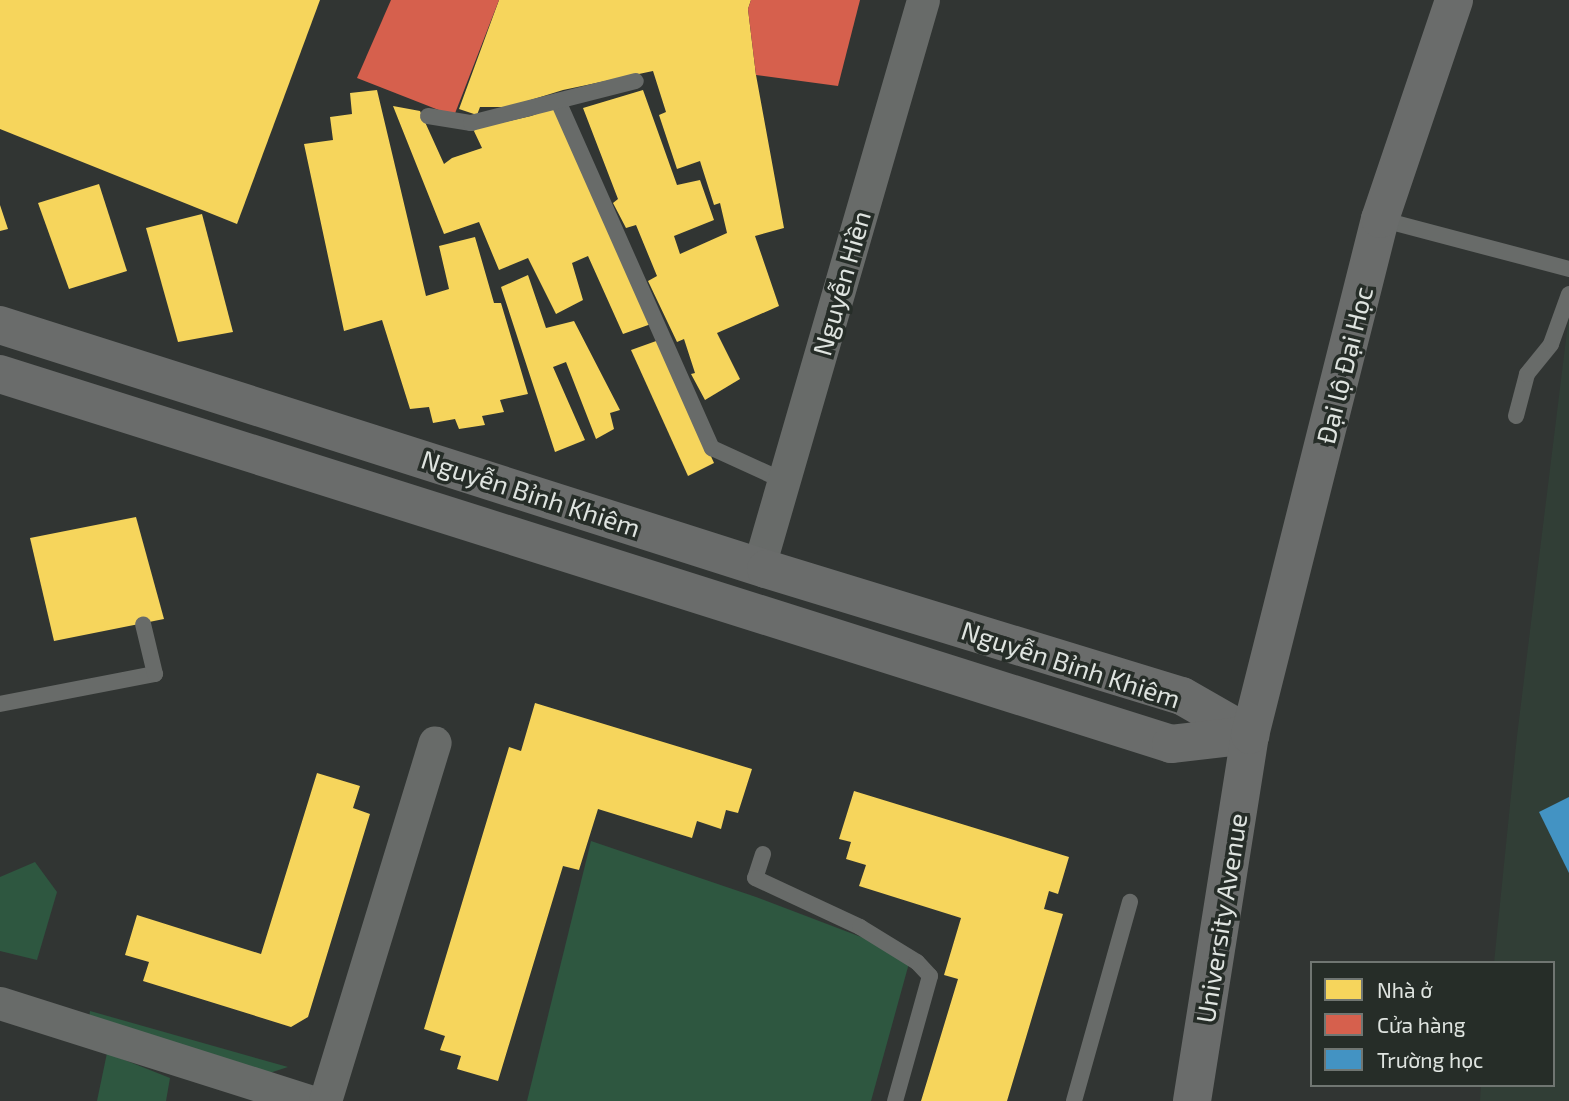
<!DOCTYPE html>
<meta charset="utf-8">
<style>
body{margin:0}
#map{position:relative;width:1569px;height:1101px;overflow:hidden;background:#313533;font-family:"Exo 2",sans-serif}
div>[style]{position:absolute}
.built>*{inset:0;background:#313e36}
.green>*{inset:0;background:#2e5740}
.homes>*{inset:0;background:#f6d55c}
.shops>*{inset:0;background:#d6604d}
.schools>*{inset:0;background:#4393c3}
.lane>*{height:16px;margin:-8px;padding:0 8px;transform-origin:8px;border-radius:8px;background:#686b69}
.street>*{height:33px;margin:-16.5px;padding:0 16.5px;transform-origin:16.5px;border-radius:16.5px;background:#686b69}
.secondary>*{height:38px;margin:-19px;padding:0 19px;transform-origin:19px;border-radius:19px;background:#6a6c6b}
span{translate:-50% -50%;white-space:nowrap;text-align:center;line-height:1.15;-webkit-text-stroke:7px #262d28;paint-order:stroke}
.street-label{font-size:26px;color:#dfe4e0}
.legend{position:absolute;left:1310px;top:961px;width:245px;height:126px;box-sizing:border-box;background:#262d28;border:2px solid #707672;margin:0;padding:9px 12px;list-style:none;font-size:21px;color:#dfe4e0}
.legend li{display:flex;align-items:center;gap:14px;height:35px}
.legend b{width:35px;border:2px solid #707672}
</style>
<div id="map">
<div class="built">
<div style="clip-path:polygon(1569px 315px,1569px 1101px,1480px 1101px,1481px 1085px,1553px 1085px,1553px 963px,1494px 963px,1517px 736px)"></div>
</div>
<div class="green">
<div style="clip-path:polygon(591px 841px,756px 897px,911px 956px,871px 1101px,527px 1101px)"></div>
<div style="clip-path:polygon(35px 862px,57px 892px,37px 960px,0 951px,0 877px)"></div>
<div style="clip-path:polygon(90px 1011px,288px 1067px,257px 1077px,88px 1027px)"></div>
<div style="clip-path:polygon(107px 1053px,170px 1078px,166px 1101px,97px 1101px)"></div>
</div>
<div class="homes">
<div style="clip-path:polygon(0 0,320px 0,237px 224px,0 129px)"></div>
<div style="clip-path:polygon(499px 0,751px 0,748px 9px,756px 75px,784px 228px,755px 236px,779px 306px,717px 333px,740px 379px,705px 400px,691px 374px,695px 373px,684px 339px,677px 342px,648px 281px,657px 276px,636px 225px,626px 228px,613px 203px,618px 199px,583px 108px,643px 90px,677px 185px,700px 180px,714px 220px,674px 236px,680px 254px,727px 233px,720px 203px,714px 205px,700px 161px,677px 169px,659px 115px,666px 112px,653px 71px,563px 90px,508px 107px,480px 107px,477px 115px,459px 109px)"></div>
<div style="clip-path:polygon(377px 90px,426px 296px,449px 289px,439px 246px,475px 237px,494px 303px,501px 303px,528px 394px,500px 400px,504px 412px,482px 416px,485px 425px,459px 429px,455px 419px,433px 423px,429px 407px,410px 409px,382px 320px,344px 331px,304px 144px,333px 140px,330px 117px,352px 114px,350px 93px)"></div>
<div style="clip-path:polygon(393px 106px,420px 111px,444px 164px,452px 158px,482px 148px,473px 129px,531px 116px,559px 106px,604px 208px,598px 211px,604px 209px,651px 324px,623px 334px,588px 256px,572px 263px,583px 300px,556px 314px,528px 258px,499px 270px,479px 222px,444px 234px)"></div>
<div style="clip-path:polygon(99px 184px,127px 271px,69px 289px,38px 203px)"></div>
<div style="clip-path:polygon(0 205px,8px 229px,0 231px)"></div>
<div style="clip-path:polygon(202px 214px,233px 332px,178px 342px,146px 228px)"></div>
<div style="clip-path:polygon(528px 275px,546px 328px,574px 321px,620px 410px,610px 413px,614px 429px,596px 439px,566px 362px,553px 367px,585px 440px,555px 452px,501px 287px)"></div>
<div style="clip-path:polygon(659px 340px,714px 463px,688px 476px,631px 350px)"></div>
<div style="clip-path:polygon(136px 517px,164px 619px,54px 641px,30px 538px)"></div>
<div style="clip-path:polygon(535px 703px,752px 769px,738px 813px,726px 810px,721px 829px,697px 821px,692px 838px,598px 809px,579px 870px,563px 866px,498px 1081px,457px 1069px,461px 1056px,440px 1050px,445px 1036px,424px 1029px,509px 747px,521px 751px)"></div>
<div style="clip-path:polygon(317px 773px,360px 786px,353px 808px,370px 814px,308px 1017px,291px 1027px,143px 981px,149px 962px,125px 955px,137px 915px,261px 954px)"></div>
<div style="clip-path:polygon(854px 791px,1069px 857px,1058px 894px,1049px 891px,1044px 909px,1063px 914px,1007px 1101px,921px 1101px,958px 979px,944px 975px,961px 918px,859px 886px,866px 865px,846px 859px,851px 842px,839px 839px)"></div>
</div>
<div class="shops">
<div style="clip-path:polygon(391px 0,499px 0,454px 116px,357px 78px)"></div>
<div style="clip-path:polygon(751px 0,860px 0,838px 86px,756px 75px,748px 9px)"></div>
</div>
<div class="schools">
<div style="clip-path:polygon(1569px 797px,1569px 873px,1539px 812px)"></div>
</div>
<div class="lane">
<div style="left:558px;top:101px;width:380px;rotate:66.1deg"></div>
<div style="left:712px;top:448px;width:79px;rotate:24.6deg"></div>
<div style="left:428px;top:116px;width:44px;rotate:9.2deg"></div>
<div style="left:471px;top:123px;width:170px;rotate:-14.3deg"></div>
<div style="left:1380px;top:219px;width:196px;rotate:14.8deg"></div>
<div style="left:1516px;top:416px;width:43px;rotate:-75.3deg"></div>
<div style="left:1527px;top:374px;width:38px;rotate:-51deg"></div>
<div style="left:1551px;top:344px;width:53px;rotate:-70.2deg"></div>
<div style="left:0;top:704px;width:158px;rotate:-11deg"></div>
<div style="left:155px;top:674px;width:51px;rotate:-103.5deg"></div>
<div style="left:763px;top:854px;width:25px;rotate:108deg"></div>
<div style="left:755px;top:878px;width:116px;rotate:25deg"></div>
<div style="left:860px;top:927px;width:67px;rotate:31.6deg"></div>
<div style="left:917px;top:962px;width:19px;rotate:47deg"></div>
<div style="left:930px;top:976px;width:130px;rotate:105.6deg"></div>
<div style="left:1074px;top:1101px;width:207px;rotate:-74.3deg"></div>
</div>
<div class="street">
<div style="left:759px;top:566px;width:589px;rotate:-73.84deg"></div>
<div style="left:0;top:1003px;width:324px;rotate:17.6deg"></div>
<div style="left:325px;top:1101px;width:375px;rotate:-73deg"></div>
</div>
<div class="secondary">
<div style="left:0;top:325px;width:804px;rotate:17.67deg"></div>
<div style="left:766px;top:569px;width:435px;rotate:17deg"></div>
<div style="left:1182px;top:696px;width:78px;rotate:29.8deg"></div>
<div style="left:0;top:374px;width:1228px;rotate:17.53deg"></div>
<div style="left:1171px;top:744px;width:80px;rotate:-6.5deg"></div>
<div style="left:1192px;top:1101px;width:371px;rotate:-81deg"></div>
<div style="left:1250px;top:735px;width:532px;rotate:-75.86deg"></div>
<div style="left:1380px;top:219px;width:231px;rotate:-71.3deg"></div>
</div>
<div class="street-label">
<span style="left:841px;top:283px;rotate:-74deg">Nguyễn Hiền</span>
<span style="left:1344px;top:365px;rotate:-76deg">Đại lộ Đại Học</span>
<span style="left:531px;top:493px;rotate:18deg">Nguyễn Bỉnh Khiêm</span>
<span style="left:1071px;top:664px;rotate:18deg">Nguyễn Bỉnh Khiêm</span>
<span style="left:1221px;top:918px;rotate:-81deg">University Avenue</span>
</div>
<ul class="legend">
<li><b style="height:19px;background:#f6d55c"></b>Nhà ở</li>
<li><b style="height:19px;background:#d6604d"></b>Cửa hàng</li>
<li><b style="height:19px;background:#4393c3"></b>Trường học</li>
</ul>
</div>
